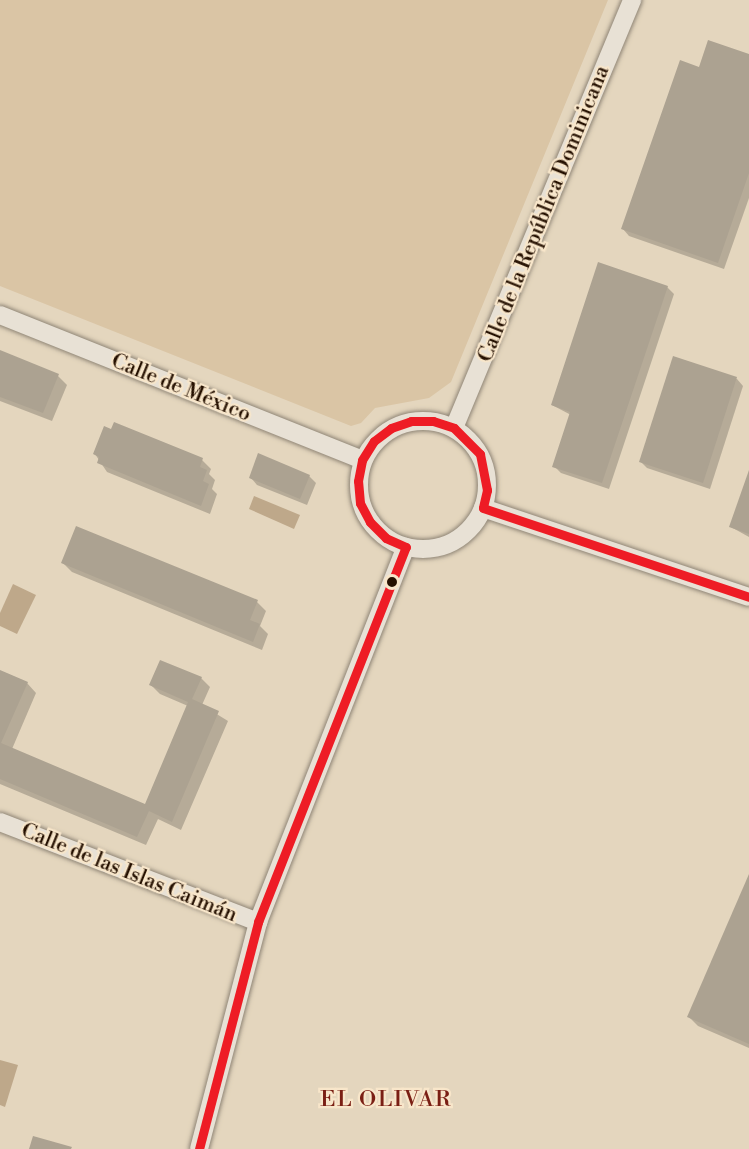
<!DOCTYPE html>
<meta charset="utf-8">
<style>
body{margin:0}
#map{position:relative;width:749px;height:1149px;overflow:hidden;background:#e4d6be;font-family:"Libre Bodoni",serif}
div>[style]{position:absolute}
.green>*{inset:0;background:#dac5a5}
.water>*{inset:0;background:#bea88a}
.shadow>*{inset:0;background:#0003}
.building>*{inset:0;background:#aca291}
.roads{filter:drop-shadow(0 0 2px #8f8576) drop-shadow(0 0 2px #8f8576)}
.street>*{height:18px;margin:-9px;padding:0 9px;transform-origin:9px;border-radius:9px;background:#e8e1d5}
.street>.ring{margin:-9px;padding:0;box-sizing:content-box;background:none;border:18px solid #e8e1d5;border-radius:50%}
.bus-1>*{height:9px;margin:-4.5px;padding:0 4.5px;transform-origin:4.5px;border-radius:4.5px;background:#ee1c25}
.dots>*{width:16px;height:16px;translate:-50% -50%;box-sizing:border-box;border:3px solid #f8e6ca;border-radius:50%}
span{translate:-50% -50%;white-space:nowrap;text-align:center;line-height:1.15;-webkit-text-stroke:4.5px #f8e6ca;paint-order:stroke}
.street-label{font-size:21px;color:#251000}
.neighbourhood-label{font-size:22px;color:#7a1f14;letter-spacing:1.5px}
</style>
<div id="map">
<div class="green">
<div style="clip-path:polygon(0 0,608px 0,451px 382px,429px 398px,375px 408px,361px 423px,351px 426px,0 286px)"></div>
</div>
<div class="water">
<div style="clip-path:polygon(254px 496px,300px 515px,294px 529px,249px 509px)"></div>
<div style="clip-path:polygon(13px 584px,36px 595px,17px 634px,0 626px,0 613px)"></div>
<div style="clip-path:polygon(0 1060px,18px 1065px,5px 1107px,0 1105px)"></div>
</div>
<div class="shadow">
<div style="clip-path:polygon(749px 56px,749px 198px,724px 269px,629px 236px,623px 229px)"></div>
<div style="clip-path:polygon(667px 287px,674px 294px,609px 489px,561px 473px,554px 466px,571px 415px,552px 405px)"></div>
<div style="clip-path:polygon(0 352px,58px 376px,67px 385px,52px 421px,0 401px)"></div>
<div style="clip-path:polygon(674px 358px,737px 379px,743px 386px,710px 489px,647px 468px,640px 461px)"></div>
<div style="clip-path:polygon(95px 454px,202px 460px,211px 469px,209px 474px,215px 480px,212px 489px,217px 494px,210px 514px,107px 472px)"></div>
<div style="clip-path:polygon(749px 474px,749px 537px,731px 527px)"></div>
<div style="clip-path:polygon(309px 476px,316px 483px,307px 505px,257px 485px,251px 478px)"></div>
<div style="clip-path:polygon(63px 563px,257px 602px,266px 611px,260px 626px,268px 634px,262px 650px,72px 572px)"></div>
<div style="clip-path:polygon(0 671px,27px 683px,36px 693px,12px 749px,146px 806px,188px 706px,160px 694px,151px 685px,201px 678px,210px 687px,202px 705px,228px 721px,181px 830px,158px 819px,146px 845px,0 784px)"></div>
<div style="clip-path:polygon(749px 878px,749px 1048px,698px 1026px,689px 1017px)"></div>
</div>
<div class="building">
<div style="clip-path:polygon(708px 40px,749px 54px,749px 173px,718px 263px,621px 229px,680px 60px,699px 67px)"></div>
<div style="clip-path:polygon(598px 262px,668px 286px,602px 483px,552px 467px,570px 412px,551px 405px)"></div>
<div style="clip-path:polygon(0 350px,59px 374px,43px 413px,0 397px)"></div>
<div style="clip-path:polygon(673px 356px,737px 377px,703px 483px,639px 462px)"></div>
<div style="clip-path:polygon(114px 422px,203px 458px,200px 467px,207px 470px,203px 481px,209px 484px,201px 506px,97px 463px,99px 457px,93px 454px,104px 426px,111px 429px)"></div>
<div style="clip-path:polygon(258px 453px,310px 475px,300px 499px,249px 478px)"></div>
<div style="clip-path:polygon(749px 470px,749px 534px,729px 527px)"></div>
<div style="clip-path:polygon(76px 526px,258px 600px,250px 620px,260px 624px,253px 642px,61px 563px)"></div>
<div style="clip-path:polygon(160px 660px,202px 677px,192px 699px,219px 711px,172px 822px,149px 811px,137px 837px,0 779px,0 670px,28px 682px,1px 743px,145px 804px,188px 702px,149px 685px)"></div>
<div style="clip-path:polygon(749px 874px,749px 1044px,687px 1017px)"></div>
<div style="clip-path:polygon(33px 1136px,72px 1147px,71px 1149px,29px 1149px)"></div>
</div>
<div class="roads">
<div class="street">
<div style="left:0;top:315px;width:390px;rotate:21.8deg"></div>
<div class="ring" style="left:359px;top:421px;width:110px;height:110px"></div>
<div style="left:454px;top:428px;width:464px;rotate:-67.4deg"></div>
<div style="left:483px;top:508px;width:280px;rotate:18.5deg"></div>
<div style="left:0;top:822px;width:277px;rotate:21.2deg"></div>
<div style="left:199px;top:1149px;width:235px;rotate:-75.4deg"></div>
<div style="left:258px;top:922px;width:403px;rotate:-68.5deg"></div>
</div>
</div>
<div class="bus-1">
<div style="left:199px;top:1149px;width:235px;rotate:-75.4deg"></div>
<div style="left:258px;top:922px;width:403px;rotate:-68.5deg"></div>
<div style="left:406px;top:547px;width:22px;rotate:-156deg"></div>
<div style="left:386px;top:538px;width:23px;rotate:-135deg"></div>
<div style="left:370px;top:522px;width:21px;rotate:-118deg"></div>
<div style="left:360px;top:503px;width:22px;rotate:-95deg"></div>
<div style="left:358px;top:481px;width:21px;rotate:-79deg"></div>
<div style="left:362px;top:460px;width:22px;rotate:-58deg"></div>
<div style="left:374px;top:441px;width:21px;rotate:-37deg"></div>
<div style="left:391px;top:428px;width:21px;rotate:-19deg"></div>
<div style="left:411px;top:421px;width:22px"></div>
<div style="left:433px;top:421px;width:22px;rotate:18deg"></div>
<div style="left:454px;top:428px;width:37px;rotate:45deg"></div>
<div style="left:480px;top:454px;width:37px;rotate:79deg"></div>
<div style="left:487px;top:490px;width:18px;rotate:103deg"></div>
<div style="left:483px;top:508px;width:280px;rotate:18.5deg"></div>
</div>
<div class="dots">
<div style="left:392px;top:582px;background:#251000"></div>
</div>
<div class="street-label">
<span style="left:544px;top:214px;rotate:-68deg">Calle de la República Dominicana</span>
<span style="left:181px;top:388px;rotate:22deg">Calle de México</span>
<span style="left:129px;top:873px;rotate:22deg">Calle de las Islas Caimán</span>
</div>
<div class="neighbourhood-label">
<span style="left:386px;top:1100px">EL OLIVAR</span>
</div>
</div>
